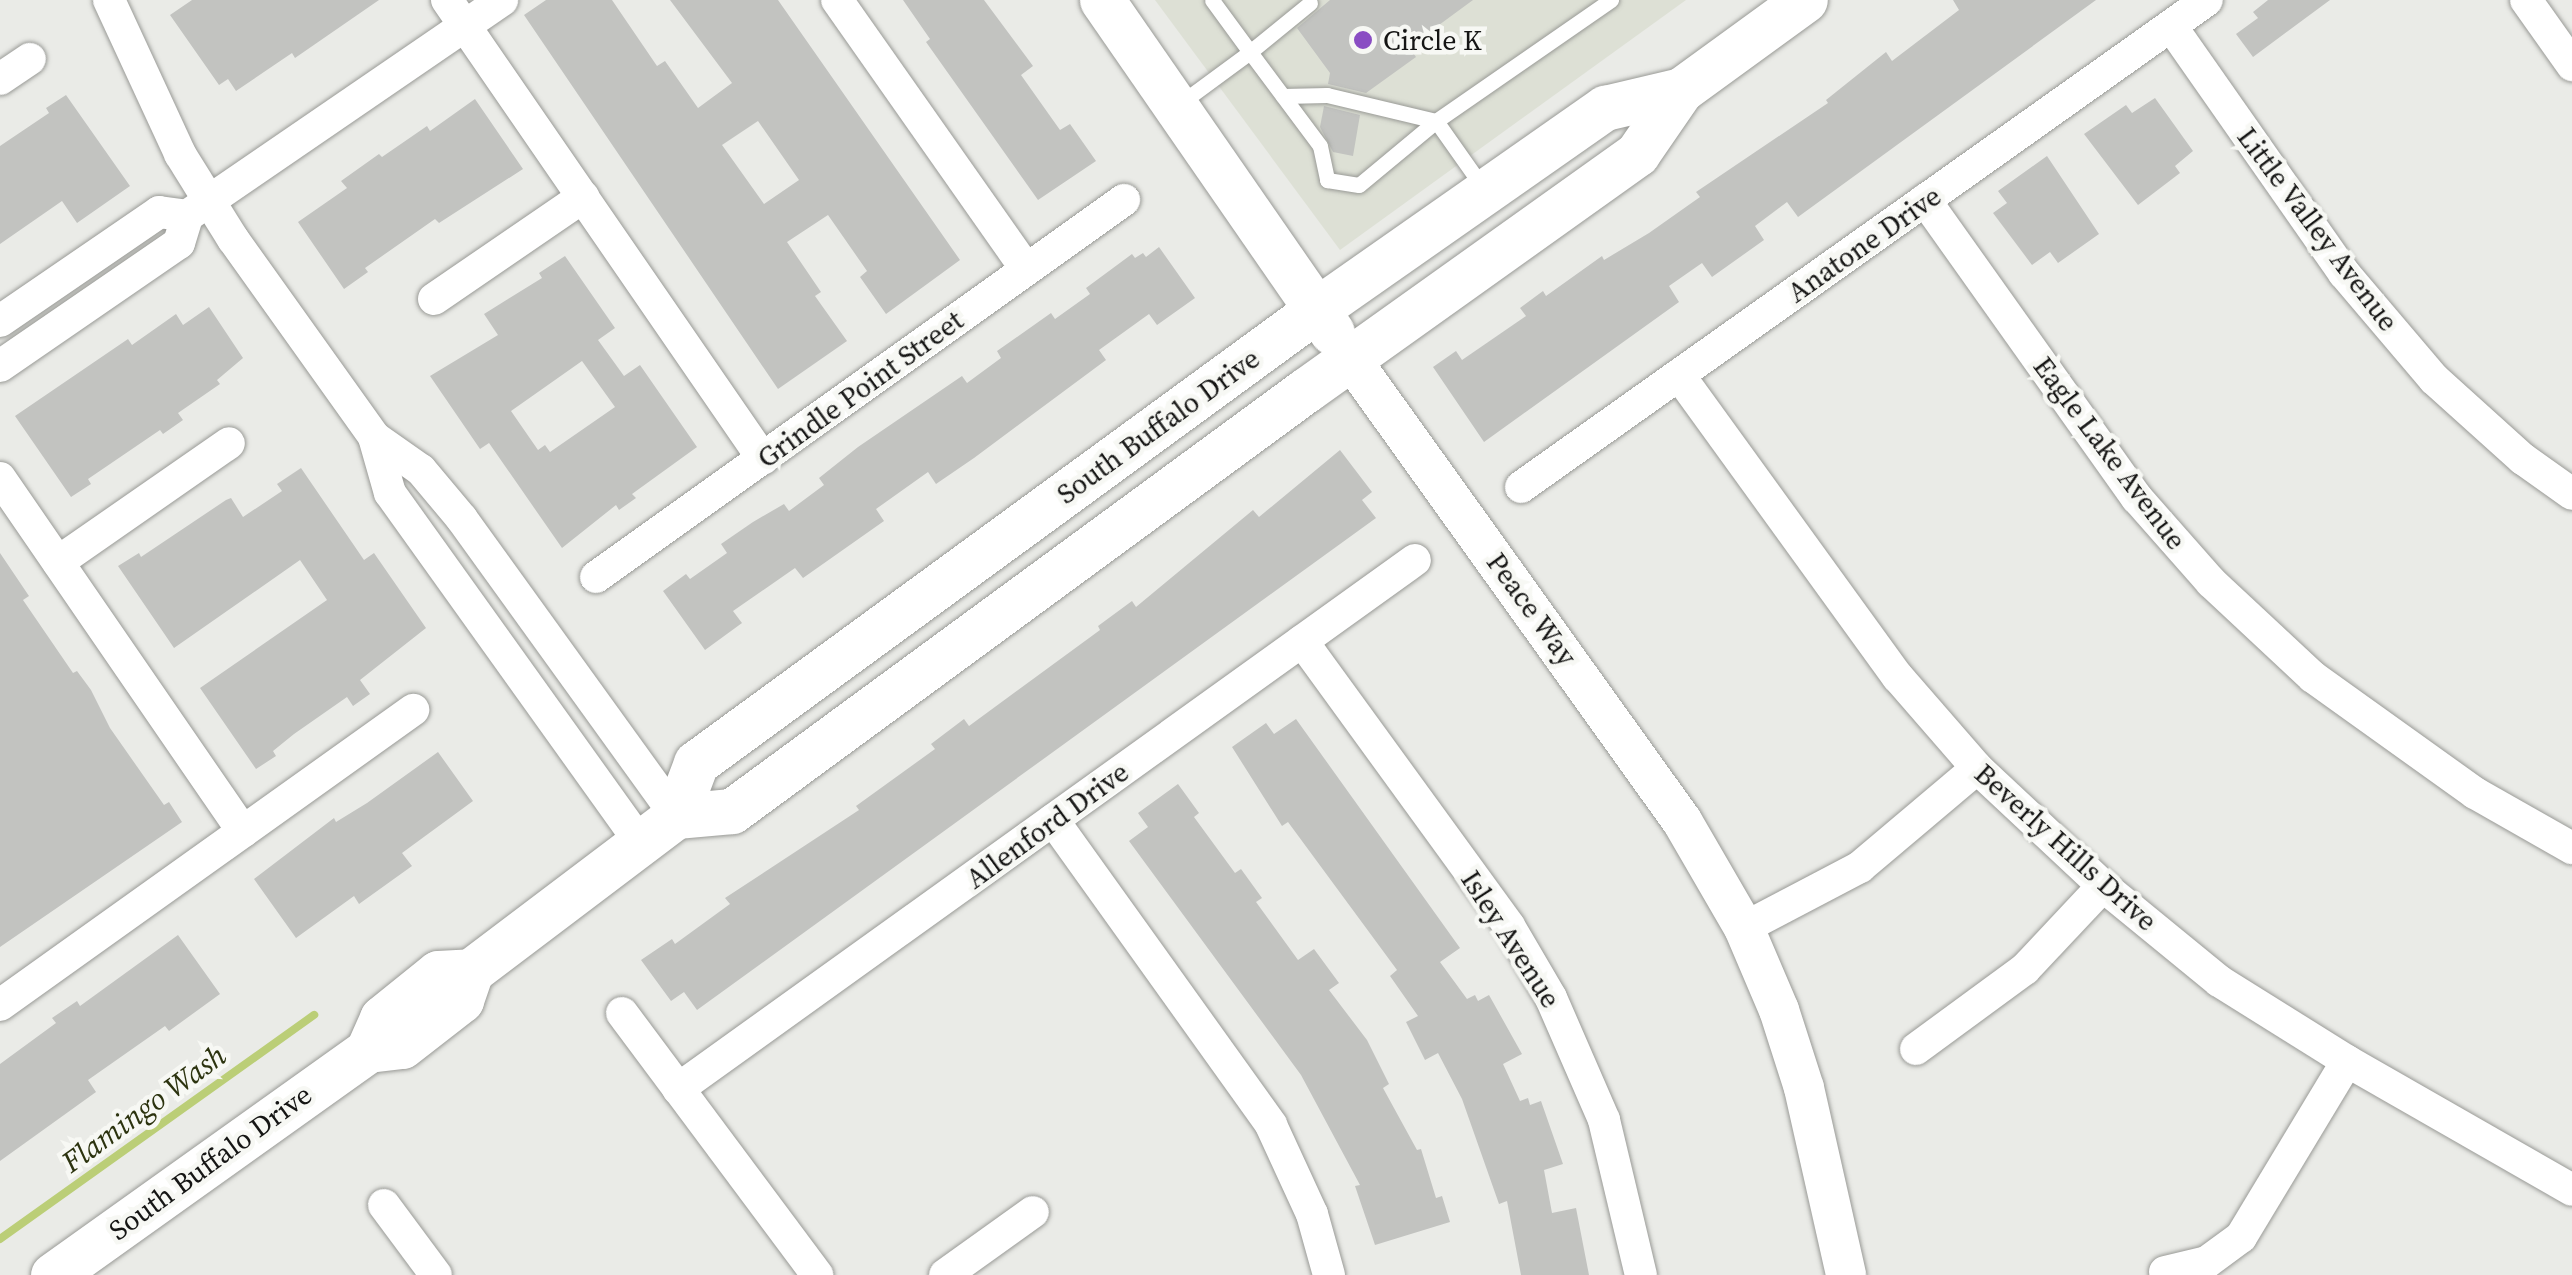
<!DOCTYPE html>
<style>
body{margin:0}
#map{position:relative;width:2572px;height:1275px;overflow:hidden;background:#eaebe7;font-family:"Source Serif 4",serif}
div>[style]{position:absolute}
.built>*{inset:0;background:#dde0d5}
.stream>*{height:8px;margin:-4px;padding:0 4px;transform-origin:4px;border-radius:4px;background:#bbce77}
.building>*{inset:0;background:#c2c3c0}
.roads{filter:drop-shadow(0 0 2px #999a96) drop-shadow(0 0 2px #999a96)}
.service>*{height:15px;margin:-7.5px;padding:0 7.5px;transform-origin:7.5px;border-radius:7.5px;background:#fff}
.minor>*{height:32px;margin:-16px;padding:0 16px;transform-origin:16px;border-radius:16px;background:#fff}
.tertiary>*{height:40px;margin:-20px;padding:0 20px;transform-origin:20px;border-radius:20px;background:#fff}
.secondary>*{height:45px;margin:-22.5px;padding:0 22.5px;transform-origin:22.5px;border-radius:22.5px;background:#fff}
.dots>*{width:28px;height:28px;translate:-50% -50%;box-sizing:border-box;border:5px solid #f7f8f4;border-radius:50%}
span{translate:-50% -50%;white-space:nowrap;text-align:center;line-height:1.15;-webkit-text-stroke:9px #f7f8f4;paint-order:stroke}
.poi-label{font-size:28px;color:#151514}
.left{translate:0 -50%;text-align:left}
.street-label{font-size:28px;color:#151514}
.water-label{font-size:30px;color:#2c330f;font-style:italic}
</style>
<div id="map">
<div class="built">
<div style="clip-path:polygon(1155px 0,1686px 0,1340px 250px)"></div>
</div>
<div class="stream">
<div style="left:0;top:1239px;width:386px;rotate:-35.5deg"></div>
</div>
<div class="building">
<div style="clip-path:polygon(192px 0,379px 0,295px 58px,292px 53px,236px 91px,228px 79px,219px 85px,170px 15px)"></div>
<div style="clip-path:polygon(evenodd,546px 0,612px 0,657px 66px,665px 61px,698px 108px,732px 83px,670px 0,778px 0,960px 260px,886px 314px,860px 277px,867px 271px,828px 215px,787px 242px,821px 292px,815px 296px,847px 341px,778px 389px,524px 15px,546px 0,758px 121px,799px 180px,764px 204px,722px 145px,758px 121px)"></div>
<div style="clip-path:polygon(903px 0,984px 0,1033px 66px,1021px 75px,1060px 130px,1070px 124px,1096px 161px,1038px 200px,926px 42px,930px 39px)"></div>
<div style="clip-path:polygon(1330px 0,1473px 0,1409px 47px,1416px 57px,1366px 93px,1328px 84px,1330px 73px,1297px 28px)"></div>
<div style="clip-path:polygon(1953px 0,2096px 0,1798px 217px,1787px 202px,1755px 226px,1764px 240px,1712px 277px,1702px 263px,1669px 286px,1679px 302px,1484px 442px,1433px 367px,1456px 351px,1462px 360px,1526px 316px,1520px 308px,1543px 291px,1546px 296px,1602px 256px,1604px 260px,1649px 233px,1700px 197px,1696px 192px,1828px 103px,1826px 100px,1886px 52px,1892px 61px,1959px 10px)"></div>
<div style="clip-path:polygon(2268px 0,2330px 0,2253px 57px,2236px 34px,2258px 18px,2253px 12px)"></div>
<div style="clip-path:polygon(66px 95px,130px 186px,77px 223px,62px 201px,0 244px,0 146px,49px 113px,46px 108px)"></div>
<div style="clip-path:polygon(2155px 98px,2193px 151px,2175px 166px,2180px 173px,2138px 205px,2084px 134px,2126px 105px,2132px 113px)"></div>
<div style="clip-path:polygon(475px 99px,523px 169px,439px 223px,435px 219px,365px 268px,368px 272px,344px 289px,298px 222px,347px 188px,341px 181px,379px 154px,382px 157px,427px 126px,430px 131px)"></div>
<div style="clip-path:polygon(1324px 106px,1360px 115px,1353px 156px,1333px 152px,1320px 127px)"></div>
<div style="clip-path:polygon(2047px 156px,2099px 234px,2058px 263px,2050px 252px,2032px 265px,1993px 213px,2007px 203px,1998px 191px)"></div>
<div style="clip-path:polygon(1159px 247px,1195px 298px,1157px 325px,1149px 314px,1099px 350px,1106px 360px,974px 458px,936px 484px,928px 472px,876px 509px,884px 521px,803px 578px,795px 568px,733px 611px,742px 623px,705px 650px,663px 591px,686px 574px,690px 579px,727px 553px,721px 544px,753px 522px,784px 504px,789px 511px,824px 485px,819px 478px,858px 447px,962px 376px,967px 383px,1001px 358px,997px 351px,1051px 313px,1055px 319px,1090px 294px,1086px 288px,1132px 254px,1135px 258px,1143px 253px,1146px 257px)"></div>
<div style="clip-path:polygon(evenodd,565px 256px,615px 328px,598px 340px,624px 376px,640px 365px,697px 447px,632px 494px,636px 498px,619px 510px,616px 505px,562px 548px,489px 443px,480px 449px,430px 376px,498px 335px,484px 314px,542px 278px,539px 273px,565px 256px,582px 361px,615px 407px,550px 452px,545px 445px,538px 450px,511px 411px,582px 361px)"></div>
<div style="clip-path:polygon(209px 307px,243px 358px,217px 380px,220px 384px,178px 413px,183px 420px,163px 434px,160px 430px,88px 479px,91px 484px,71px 497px,15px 416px,128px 339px,132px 345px,176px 314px,183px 325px)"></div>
<div style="clip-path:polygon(1340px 450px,1372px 492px,1362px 500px,1376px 518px,697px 1010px,684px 992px,671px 1001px,641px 960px,672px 939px,675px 944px,730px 904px,725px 898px,859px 810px,856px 806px,935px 749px,931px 744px,964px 719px,969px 726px,1100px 630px,1098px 626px,1132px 601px,1136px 607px,1253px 510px,1259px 517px)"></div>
<div style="clip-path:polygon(301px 468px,364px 560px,374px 553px,426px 628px,360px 680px,370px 694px,353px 706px,347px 697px,294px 734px,273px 751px,276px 756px,256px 769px,200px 688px,327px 600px,300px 560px,174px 648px,118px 566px,139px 553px,141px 557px,226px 500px,231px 498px,243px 517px,282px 491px,277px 484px)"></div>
<div style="clip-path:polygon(0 553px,29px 596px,23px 600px,73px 673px,77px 671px,91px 690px,110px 728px,164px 805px,169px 802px,182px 822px,0 947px)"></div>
<div style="clip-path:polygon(1296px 719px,1460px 948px,1440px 962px,1467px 999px,1475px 995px,1478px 1001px,1489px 995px,1522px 1054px,1503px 1064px,1520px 1101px,1528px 1098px,1530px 1105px,1541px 1101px,1563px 1164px,1544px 1170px,1552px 1213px,1576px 1208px,1589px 1275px,1521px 1275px,1507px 1201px,1499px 1204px,1462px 1099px,1438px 1053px,1425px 1060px,1406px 1022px,1418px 1016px,1390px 976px,1397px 970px,1288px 822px,1282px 826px,1232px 747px,1266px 723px,1274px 734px)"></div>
<div style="clip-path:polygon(438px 752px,473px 801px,402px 853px,412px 866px,359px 904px,354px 896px,296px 938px,254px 879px,334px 818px,336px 822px,367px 803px)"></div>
<div style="clip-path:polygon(1178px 784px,1199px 813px,1194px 817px,1235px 873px,1241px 869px,1262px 898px,1256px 902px,1298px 960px,1314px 949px,1339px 983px,1329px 990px,1367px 1040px,1389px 1084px,1383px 1088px,1417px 1150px,1421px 1149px,1436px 1198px,1442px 1196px,1450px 1222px,1375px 1245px,1355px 1186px,1360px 1185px,1301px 1075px,1129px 841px,1148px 827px,1138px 813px)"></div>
<div style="clip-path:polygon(178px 935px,220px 994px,169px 1031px,165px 1026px,88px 1080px,96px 1092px,0 1161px,0 1064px,56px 1023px,52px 1018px,77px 1001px,80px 1006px)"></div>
</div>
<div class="roads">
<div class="service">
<div style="left:1310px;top:3px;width:77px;rotate:140.8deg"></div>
<div style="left:1250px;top:52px;width:117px;rotate:53.3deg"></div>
<div style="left:1320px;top:146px;width:35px;rotate:78deg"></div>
<div style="left:1327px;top:180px;width:32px;rotate:9deg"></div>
<div style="left:1359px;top:185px;width:100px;rotate:-39.7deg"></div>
<div style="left:1283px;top:96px;width:44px;rotate:-1.3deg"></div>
<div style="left:1327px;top:95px;width:112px;rotate:13.4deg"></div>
<div style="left:1178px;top:105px;width:89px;rotate:-36.4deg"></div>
<div style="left:1250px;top:52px;width:64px;rotate:-126.2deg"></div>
<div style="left:1484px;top:189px;width:83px;rotate:-125.2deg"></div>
<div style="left:1436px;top:121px;width:213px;rotate:-34.7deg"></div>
</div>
<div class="minor">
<div style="left:109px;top:0;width:170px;rotate:65.2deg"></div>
<div style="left:180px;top:154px;width:100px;rotate:58.1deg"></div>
<div style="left:233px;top:239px;width:243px;rotate:54.5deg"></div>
<div style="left:374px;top:437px;width:58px;rotate:74.1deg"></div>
<div style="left:390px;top:493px;width:431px;rotate:54.4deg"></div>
<div style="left:447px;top:0;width:557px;rotate:55.45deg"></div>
<div style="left:837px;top:0;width:329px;rotate:54.9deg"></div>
<div style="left:2526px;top:0;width:80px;rotate:54.7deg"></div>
<div style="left:2171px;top:26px;width:302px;rotate:55deg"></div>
<div style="left:2344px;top:273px;width:139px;rotate:49.7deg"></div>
<div style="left:2434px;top:379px;width:120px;rotate:42deg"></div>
<div style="left:2523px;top:459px;width:60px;rotate:35.5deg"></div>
<div style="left:0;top:79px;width:36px;rotate:-34deg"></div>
<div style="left:1925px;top:200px;width:366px;rotate:54.6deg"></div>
<div style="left:2137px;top:498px;width:112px;rotate:48.6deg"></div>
<div style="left:2211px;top:582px;width:139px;rotate:43deg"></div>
<div style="left:2313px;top:677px;width:199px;rotate:35.6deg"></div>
<div style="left:2475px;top:793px;width:112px;rotate:29.6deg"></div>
<div style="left:434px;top:299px;width:181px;rotate:-34.4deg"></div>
<div style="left:0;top:321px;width:193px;rotate:-34.4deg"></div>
<div style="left:159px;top:212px;width:28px;rotate:8deg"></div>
<div style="left:0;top:366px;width:217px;rotate:-34.5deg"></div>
<div style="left:179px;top:243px;width:28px;rotate:-73deg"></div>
<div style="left:187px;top:216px;width:382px;rotate:-34.4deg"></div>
<div style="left:1679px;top:375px;width:373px;rotate:54.1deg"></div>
<div style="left:1898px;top:677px;width:121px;rotate:49deg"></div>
<div style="left:1977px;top:768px;width:173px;rotate:43.1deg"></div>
<div style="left:2103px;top:886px;width:150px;rotate:39.3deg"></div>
<div style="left:2219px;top:981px;width:151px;rotate:32deg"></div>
<div style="left:2347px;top:1061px;width:259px;rotate:29.8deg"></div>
<div style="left:374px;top:437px;width:57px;rotate:35.1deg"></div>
<div style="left:421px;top:470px;width:64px;rotate:50.1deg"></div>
<div style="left:462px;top:519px;width:366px;rotate:54.2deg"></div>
<div style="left:0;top:478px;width:429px;rotate:55.5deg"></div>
<div style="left:1521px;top:487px;width:841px;rotate:-35.37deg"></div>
<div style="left:58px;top:562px;width:208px;rotate:-34.8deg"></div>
<div style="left:596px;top:577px;width:649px;rotate:-35.53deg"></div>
<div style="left:1302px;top:641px;width:352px;rotate:54deg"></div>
<div style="left:1509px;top:926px;width:83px;rotate:59.7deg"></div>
<div style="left:1551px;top:998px;width:133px;rotate:66.5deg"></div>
<div style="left:1604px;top:1120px;width:159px;rotate:76.6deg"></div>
<div style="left:1053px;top:820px;width:375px;rotate:54.4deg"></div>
<div style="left:1271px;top:1125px;width:98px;rotate:65.3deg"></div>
<div style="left:1312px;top:1214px;width:63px;rotate:74.4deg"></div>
<div style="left:1744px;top:928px;width:131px;rotate:-27.7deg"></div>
<div style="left:1860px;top:867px;width:153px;rotate:-40.2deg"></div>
<div style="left:0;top:1005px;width:508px;rotate:-35.54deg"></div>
<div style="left:622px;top:1013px;width:327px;rotate:53.3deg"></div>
<div style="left:1916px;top:1049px;width:135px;rotate:-36.3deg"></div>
<div style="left:2025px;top:969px;width:114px;rotate:-46.8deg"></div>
<div style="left:678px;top:1089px;width:907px;rotate:-35.67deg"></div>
<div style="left:384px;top:1205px;width:87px;rotate:53.4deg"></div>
<div style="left:2165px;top:1272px;width:43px;rotate:-13.4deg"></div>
<div style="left:2207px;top:1262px;width:42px;rotate:-36.3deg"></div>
<div style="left:2241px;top:1237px;width:205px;rotate:-58.9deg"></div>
<div style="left:945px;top:1275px;width:108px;rotate:-35.6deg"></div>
</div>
<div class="tertiary">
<div style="left:1350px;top:358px;width:570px;rotate:54.36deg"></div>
<div style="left:1682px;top:821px;width:124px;rotate:59.9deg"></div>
<div style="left:1744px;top:928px;width:89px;rotate:66.9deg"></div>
<div style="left:1779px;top:1010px;width:82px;rotate:72.2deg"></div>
<div style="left:1804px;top:1088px;width:192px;rotate:77.3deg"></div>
</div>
<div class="secondary">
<div style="left:1102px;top:0;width:404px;rotate:55.3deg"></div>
<div style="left:676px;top:816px;width:56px;rotate:-5.1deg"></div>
<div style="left:732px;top:811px;width:712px;rotate:-36.26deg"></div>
<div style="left:1306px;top:390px;width:407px;rotate:-35.5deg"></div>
<div style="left:1637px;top:154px;width:78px;rotate:-55.5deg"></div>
<div style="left:1681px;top:90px;width:153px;rotate:-36deg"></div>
<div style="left:368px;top:1050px;width:35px;rotate:-66deg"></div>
<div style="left:382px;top:1018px;width:72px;rotate:-38.8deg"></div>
<div style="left:438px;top:973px;width:33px;rotate:-3deg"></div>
<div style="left:471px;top:971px;width:257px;rotate:-37.1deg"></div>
<div style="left:676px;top:816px;width:57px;rotate:-69.3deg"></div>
<div style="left:696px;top:763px;width:768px;rotate:-36.15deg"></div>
<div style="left:1316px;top:310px;width:353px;rotate:-35deg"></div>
<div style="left:1605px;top:108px;width:78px;rotate:-13.3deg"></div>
<div style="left:53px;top:1275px;width:387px;rotate:-35.5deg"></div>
<div style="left:368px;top:1050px;width:34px;rotate:-7deg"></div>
<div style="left:402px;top:1046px;width:75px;rotate:-37.9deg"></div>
<div style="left:461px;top:1000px;width:31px;rotate:-71deg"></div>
</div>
</div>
<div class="dots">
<div style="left:1363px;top:40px;background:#8a4dc3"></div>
</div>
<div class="poi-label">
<span class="left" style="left:1383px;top:40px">Circle K</span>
</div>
<div class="street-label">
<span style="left:2318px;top:229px;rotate:53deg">Little Valley Avenue</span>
<span style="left:1864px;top:244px;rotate:-35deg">Anatone Drive</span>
<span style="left:860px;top:389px;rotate:-36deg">Grindle Point Street</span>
<span style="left:1158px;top:426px;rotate:-36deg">South Buffalo Drive</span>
<span style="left:2110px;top:453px;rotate:53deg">Eagle Lake Avenue</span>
<span style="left:1532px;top:609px;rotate:54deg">Peace Way</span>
<span style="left:1047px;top:825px;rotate:-36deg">Allenford Drive</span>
<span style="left:2066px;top:847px;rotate:42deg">Beverly Hills Drive</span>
<span style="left:1511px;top:939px;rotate:57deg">Isley Avenue</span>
<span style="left:210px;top:1162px;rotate:-36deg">South Buffalo Drive</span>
</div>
<div class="water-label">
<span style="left:144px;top:1109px;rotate:-36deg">Flamingo Wash</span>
</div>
</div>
